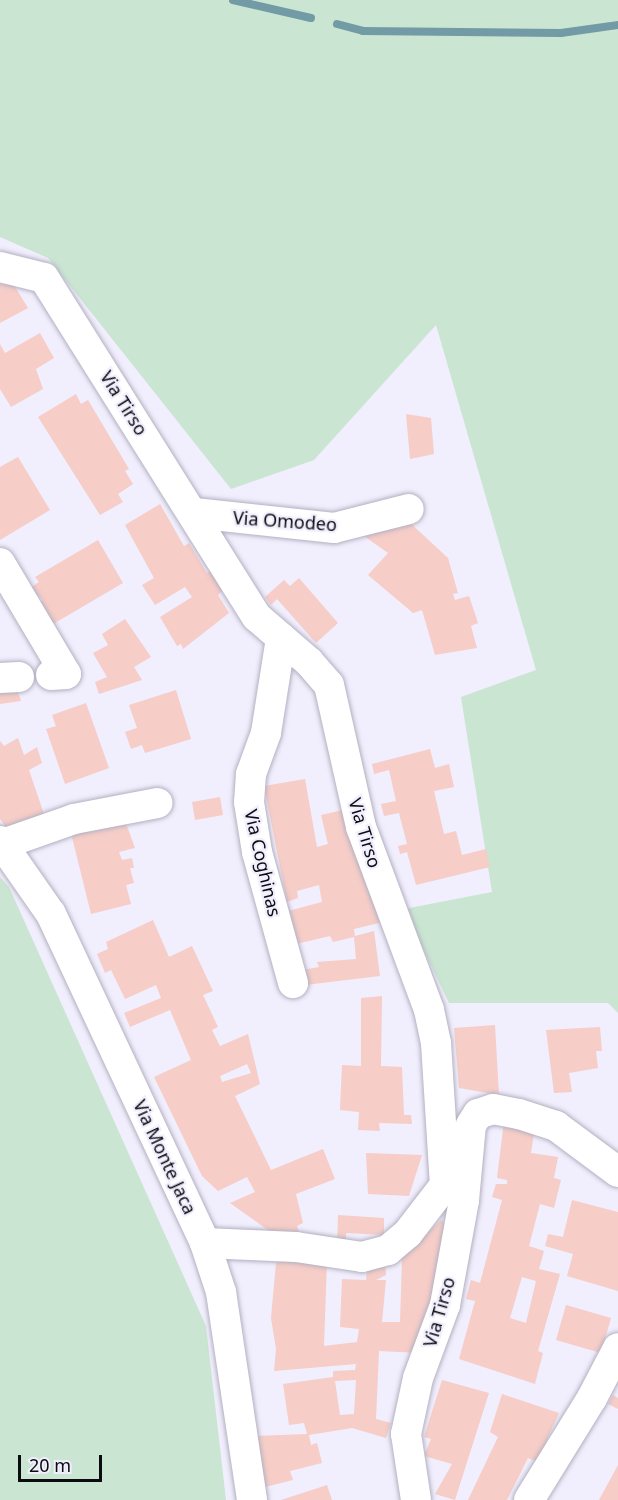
<!DOCTYPE html>
<style>
body{margin:0}
#map{position:relative;width:618px;height:1500px;overflow:hidden;background:#f1eefd;font-family:"Noto Sans",sans-serif}
div>[style]{position:absolute}
.green>*{inset:0;background:#cae5d2}
.stream>*{height:8px;margin:-4px;padding:0 4px;transform-origin:4px;border-radius:4px;background:#729ba5}
.building>*{inset:0;background:#f6cdc7}
.roads{filter:drop-shadow(0 0 2px #b3b0c1) drop-shadow(0 0 2px #b3b0c1)}
.minor>*{height:30px;margin:-15px;padding:0 15px;transform-origin:15px;border-radius:15px;background:#fff}
span{translate:-50% -50%;white-space:nowrap;text-align:center;line-height:1.15;-webkit-text-stroke:4.5px #f1eefd;paint-order:stroke}
.street-label{font-size:18px;color:#0c0b10}
.scale{position:absolute;left:18px;top:1455px;width:84px;height:27px;box-sizing:border-box;border:3px solid #0c0b10;border-top:0;padding-left:8px;font-size:18px;line-height:21px;white-space:nowrap;color:#0c0b10;-webkit-text-stroke:4px #f1eefd;paint-order:stroke}
</style>
<div id="map">
<div class="green">
<div style="clip-path:polygon(0 0,618px 0,618px 1013px,608px 1003px,449px 1003px,404px 909px,492px 892px,461px 697px,536px 670px,436px 325px,314px 460px,231px 489px,48px 258px,0 237px)"></div>
<div style="clip-path:polygon(0 877px,9px 887px,206px 1326px,226px 1500px,0 1500px)"></div>
</div>
<div class="stream">
<div style="left:233px;top:0;width:80px;rotate:13deg"></div>
<div style="left:337px;top:24px;width:27px;rotate:15deg"></div>
<div style="left:363px;top:31px;width:198px;rotate:0.6deg"></div>
<div style="left:561px;top:33px;width:58px;rotate:-8deg"></div>
</div>
<div class="building">
<div style="clip-path:polygon(0 284px,14px 285px,28px 308px,0 323px)"></div>
<div style="clip-path:polygon(40px 333px,54px 358px,36px 369px,43px 389px,11px 407px,0 389px,0 344px,5px 353px)"></div>
<div style="clip-path:polygon(76px 394px,81px 404px,88px 400px,129px 469px,125px 471px,133px 484px,118px 494px,123px 502px,100px 515px,38px 417px)"></div>
<div style="clip-path:polygon(406px 414px,431px 418px,434px 454px,410px 459px)"></div>
<div style="clip-path:polygon(18px 457px,50px 510px,0 540px,0 467px)"></div>
<div style="clip-path:polygon(160px 504px,184px 546px,189px 543px,207px 573px,212px 570px,224px 589px,218px 595px,229px 613px,183px 649px,181px 644px,177px 646px,160px 617px,192px 597px,185px 587px,155px 605px,142px 585px,154px 578px,125px 525px)"></div>
<div style="clip-path:polygon(407px 520px,448px 558px,458px 593px,453px 594px,455px 600px,469px 596px,478px 623px,471px 626px,477px 648px,435px 655px,422px 610px,413px 613px,368px 575px,388px 553px,364px 536px,393px 522px,399px 528px)"></div>
<div style="clip-path:polygon(98px 540px,123px 583px,48px 627px,35px 605px,43px 600px,30px 588px,39px 582px,35px 577px)"></div>
<div style="clip-path:polygon(299px 578px,338px 623px,316px 643px,277px 599px,271px 605px,265px 597px,284px 580px,290px 586px)"></div>
<div style="clip-path:polygon(125px 619px,151px 657px,134px 667px,142px 680px,99px 694px,95px 682px,107px 677px,93px 653px,108px 645px,102px 634px)"></div>
<div style="clip-path:polygon(14px 681px,21px 701px,0 704px,0 682px)"></div>
<div style="clip-path:polygon(176px 690px,191px 739px,145px 753px,142px 745px,131px 749px,125px 732px,137px 728px,129px 705px)"></div>
<div style="clip-path:polygon(86px 703px,109px 768px,65px 784px,46px 729px,56px 726px,52px 715px)"></div>
<div style="clip-path:polygon(18px 738px,24px 755px,37px 747px,42px 763px,29px 770px,44px 814px,6px 827px,0 819px,0 741px,4px 746px)"></div>
<div style="clip-path:polygon(430px 749px,435px 768px,449px 764px,454px 787px,434px 791px,444px 834px,456px 831px,462px 855px,486px 849px,490px 867px,416px 885px,407px 852px,400px 854px,398px 846px,407px 844px,399px 813px,384px 816px,381px 804px,396px 801px,389px 770px,374px 774px,372px 764px)"></div>
<div style="clip-path:polygon(305px 779px,317px 847px,328px 844px,321px 815px,348px 809px,383px 922px,354px 929px,355px 936px,374px 931px,380px 976px,305px 985px,302px 970px,319px 967px,317px 962px,356px 959px,354px 937px,333px 942px,330px 936px,296px 944px,288px 911px,322px 902px,319px 885px,297px 891px,298px 898px,287px 902px,264px 786px)"></div>
<div style="clip-path:polygon(220px 797px,223px 815px,195px 820px,192px 802px)"></div>
<div style="clip-path:polygon(123px 815px,135px 848px,119px 852px,122px 860px,132px 858px,134px 868px,130px 868px,134px 883px,126px 885px,131px 904px,91px 914px,70px 829px)"></div>
<div style="clip-path:polygon(evenodd,153px 920px,169px 957px,192px 946px,213px 991px,203px 995px,218px 1027px,212px 1030px,220px 1046px,248px 1034px,260px 1084px,235px 1096px,271px 1170px,323px 1149px,335px 1179px,296px 1194px,303px 1223px,297px 1226px,299px 1232px,282px 1240px,230px 1203px,255px 1192px,247px 1177px,218px 1191px,202px 1176px,154px 1077px,191px 1060px,170px 1010px,130px 1027px,124px 1013px,161px 998px,156px 985px,125px 999px,111px 970px,105px 973px,97px 954px,108px 949px,106px 942px,153px 920px,247px 1064px,251px 1073px,222px 1082px,220px 1076px,247px 1064px)"></div>
<div style="clip-path:polygon(382px 996px,381px 1066px,402px 1067px,404px 1115px,411px 1115px,412px 1124px,379px 1123px,380px 1131px,358px 1130px,359px 1112px,340px 1110px,342px 1065px,361px 1066px,361px 998px)"></div>
<div style="clip-path:polygon(495px 1025px,499px 1095px,459px 1088px,454px 1028px)"></div>
<div style="clip-path:polygon(600px 1027px,602px 1051px,596px 1051px,598px 1068px,569px 1073px,572px 1092px,554px 1093px,546px 1030px)"></div>
<div style="clip-path:polygon(evenodd,504px 1121px,535px 1127px,531px 1153px,558px 1157px,554px 1178px,561px 1180px,554px 1208px,540px 1204px,529px 1246px,544px 1251px,539px 1269px,560px 1274px,538px 1351px,543px 1353px,535px 1384px,459px 1359px,475px 1301px,466px 1299px,471px 1280px,480px 1283px,502px 1200px,492px 1197px,496px 1184px,507px 1184px,507px 1180px,497px 1178px,504px 1121px,522px 1277px,536px 1281px,526px 1323px,510px 1318px,522px 1277px)"></div>
<div style="clip-path:polygon(366px 1153px,422px 1155px,409px 1196px,368px 1194px)"></div>
<div style="clip-path:polygon(572px 1200px,618px 1212px,618px 1291px,567px 1276px,573px 1254px,545px 1246px,548px 1234px,563px 1237px)"></div>
<div style="clip-path:polygon(338px 1215px,384px 1218px,384px 1235px,346px 1233px,346px 1250px,337px 1250px)"></div>
<div style="clip-path:polygon(evenodd,441px 1220px,448px 1226px,421px 1353px,379px 1351px,376px 1419px,391px 1423px,386px 1438px,352px 1428px,309px 1435px,311px 1445px,317px 1443px,322px 1463px,290px 1471px,293px 1480px,265px 1487px,253px 1436px,307px 1434px,304px 1423px,289px 1425px,283px 1384px,333px 1377px,333px 1371px,355px 1370px,356px 1364px,274px 1371px,276px 1349px,271px 1318px,276px 1263px,292px 1256px,327px 1261px,324px 1346px,357px 1342px,359px 1329px,340px 1327px,342px 1279px,366px 1280px,367px 1267px,385px 1261px,386px 1275px,376px 1280px,386px 1280px,382px 1322px,400px 1322px,402px 1258px,441px 1220px,356px 1380px,354px 1414px,340px 1415px,335px 1381px,356px 1380px)"></div>
<div style="clip-path:polygon(566px 1305px,611px 1318px,601px 1353px,556px 1340px)"></div>
<div style="clip-path:polygon(442px 1380px,489px 1393px,455px 1500px,435px 1494px,452px 1464px,424px 1456px,431px 1439px,424px 1437px)"></div>
<div style="clip-path:polygon(502px 1394px,559px 1413px,537px 1462px,528px 1458px,507px 1500px,468px 1500px,498px 1437px,490px 1432px)"></div>
<div style="clip-path:polygon(613px 1395px,618px 1398px,618px 1409px,608px 1404px)"></div>
<div style="clip-path:polygon(618px 1465px,618px 1500px,599px 1500px)"></div>
<div style="clip-path:polygon(327px 1485px,332px 1500px,281px 1500px)"></div>
</div>
<div class="roads">
<div class="minor">
<div style="left:0;top:267px;width:45px;rotate:14deg"></div>
<div style="left:44px;top:278px;width:400px;rotate:57.9deg"></div>
<div style="left:257px;top:617px;width:69px;rotate:40.9deg"></div>
<div style="left:309px;top:662px;width:30px;rotate:49deg"></div>
<div style="left:329px;top:685px;width:146px;rotate:77.3deg"></div>
<div style="left:361px;top:827px;width:195px;rotate:69.6deg"></div>
<div style="left:429px;top:1010px;width:34px;rotate:78deg"></div>
<div style="left:436px;top:1043px;width:142px;rotate:86.4deg"></div>
<div style="left:445px;top:1185px;width:24px;rotate:38deg"></div>
<div style="left:194px;top:513px;width:141px;rotate:6.1deg"></div>
<div style="left:334px;top:528px;width:77px;rotate:-14.2deg"></div>
<div style="left:0;top:563px;width:129px;rotate:59.3deg"></div>
<div style="left:66px;top:674px;width:15px;rotate:176deg"></div>
<div style="left:281px;top:638px;width:96px;rotate:99deg"></div>
<div style="left:266px;top:733px;width:44px;rotate:110.1deg"></div>
<div style="left:251px;top:774px;width:28px;rotate:94deg"></div>
<div style="left:249px;top:802px;width:51px;rotate:80.9deg"></div>
<div style="left:257px;top:852px;width:136px;rotate:74.6deg"></div>
<div style="left:0;top:678px;width:19px;rotate:-3deg"></div>
<div style="left:0;top:841px;width:89px;rotate:55.1deg"></div>
<div style="left:51px;top:914px;width:363px;rotate:64.9deg"></div>
<div style="left:205px;top:1243px;width:52px;rotate:71.9deg"></div>
<div style="left:221px;top:1292px;width:210px;rotate:81.5deg"></div>
<div style="left:3px;top:844px;width:75px;rotate:-19.4deg"></div>
<div style="left:74px;top:819px;width:85px;rotate:-10.9deg"></div>
<div style="left:205px;top:1243px;width:91px;rotate:2.5deg"></div>
<div style="left:296px;top:1247px;width:67px;rotate:8.6deg"></div>
<div style="left:362px;top:1257px;width:27px;rotate:-15deg"></div>
<div style="left:388px;top:1250px;width:26px;rotate:-40deg"></div>
<div style="left:408px;top:1233px;width:61px;rotate:-52.4deg"></div>
<div style="left:416px;top:1500px;width:67px;rotate:-98.6deg"></div>
<div style="left:406px;top:1434px;width:57px;rotate:-77.9deg"></div>
<div style="left:418px;top:1378px;width:78px;rotate:-69.7deg"></div>
<div style="left:445px;top:1305px;width:107px;rotate:-79.7deg"></div>
<div style="left:464px;top:1200px;width:75px;rotate:-84.7deg"></div>
<div style="left:471px;top:1125px;width:13px;rotate:-58deg"></div>
<div style="left:478px;top:1114px;width:16px;rotate:-18deg"></div>
<div style="left:493px;top:1109px;width:26px;rotate:11deg"></div>
<div style="left:519px;top:1114px;width:39px;rotate:18deg"></div>
<div style="left:556px;top:1126px;width:77px;rotate:36.6deg"></div>
<div style="left:529px;top:1500px;width:120px;rotate:-58.3deg"></div>
<div style="left:592px;top:1398px;width:56px;rotate:-62.5deg"></div>
</div>
</div>
<div class="street-label">
<span style="left:124px;top:403px;rotate:58deg">Via Tirso</span>
<span style="left:285px;top:521px;rotate:4deg">Via Omodeo</span>
<span style="left:365px;top:833px;rotate:73deg">Via Tirso</span>
<span style="left:263px;top:863px;rotate:77deg">Via Coghinas</span>
<span style="left:165px;top:1157px;rotate:65deg">Via Monte Jaca</span>
<span style="left:439px;top:1312px;rotate:-74deg">Via Tirso</span>
</div>
<div class="scale">20 m</div>
</div>
